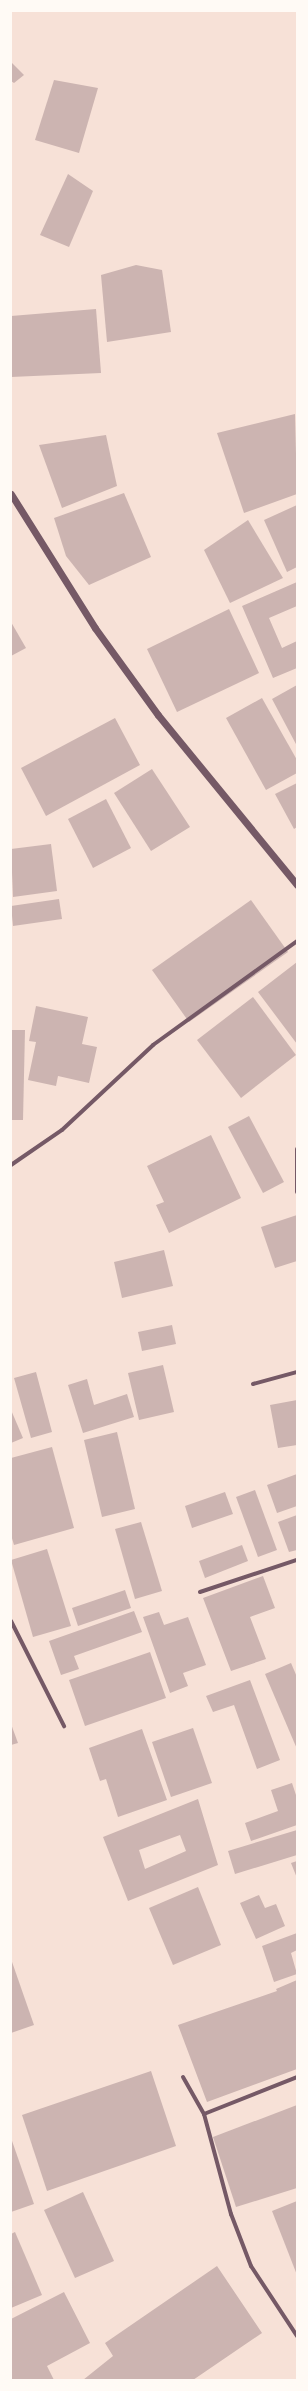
<!DOCTYPE html>
<style>
body{margin:0}
#map{position:relative;width:308px;height:2391px;overflow:hidden;background:#f7e1d7;font-family:Manrope,sans-serif}
div>[style]{position:absolute}
.building>*{inset:0;background:#ccb4b1}
.minor>*{height:4px;margin:-2px;padding:0 2px;transform-origin:2px;border-radius:2px;background:#755966}
.tertiary>*{height:7px;margin:-3.5px;padding:0 3.5px;transform-origin:3.5px;border-radius:3.5px;background:#755966}
span{translate:-50% -50%;white-space:nowrap;text-align:center;line-height:1.15;-webkit-text-stroke:4px #fffaf5;paint-order:stroke}
.frame{position:absolute;inset:0;border:12px solid #fffaf5;pointer-events:none}
</style>
<div id="map">
<div class="building">
<div style="clip-path:polygon(11px 62px,24px 75px,14px 83px,11px 81px)"></div>
<div style="clip-path:polygon(54px 80px,98px 88px,79px 153px,35px 140px)"></div>
<div style="clip-path:polygon(68px 174px,93px 191px,69px 247px,40px 235px)"></div>
<div style="clip-path:polygon(136px 265px,162px 270px,171px 332px,107px 342px,101px 275px)"></div>
<div style="clip-path:polygon(96px 309px,101px 373px,11px 377px,11px 316px)"></div>
<div style="clip-path:polygon(295px 414px,297px 494px,244px 513px,217px 433px)"></div>
<div style="clip-path:polygon(106px 435px,117px 486px,62px 508px,39px 445px)"></div>
<div style="clip-path:polygon(124px 493px,151px 557px,89px 585px,66px 556px,54px 518px)"></div>
<div style="clip-path:polygon(297px 505px,297px 567px,287px 572px,264px 520px)"></div>
<div style="clip-path:polygon(248px 520px,283px 578px,230px 603px,204px 550px)"></div>
<div style="clip-path:polygon(297px 582px,297px 606px,269px 618px,282px 648px,297px 641px,297px 668px,273px 678px,242px 606px)"></div>
<div style="clip-path:polygon(229px 609px,259px 673px,177px 712px,147px 649px)"></div>
<div style="clip-path:polygon(11px 622px,26px 648px,11px 656px)"></div>
<div style="clip-path:polygon(297px 685px,297px 746px,272px 699px)"></div>
<div style="clip-path:polygon(262px 698px,297px 760px,297px 773px,266px 790px,226px 718px)"></div>
<div style="clip-path:polygon(115px 718px,140px 765px,46px 816px,21px 768px)"></div>
<div style="clip-path:polygon(152px 769px,190px 827px,151px 851px,114px 793px)"></div>
<div style="clip-path:polygon(297px 783px,297px 827px,294px 829px,275px 794px)"></div>
<div style="clip-path:polygon(106px 799px,131px 848px,93px 868px,68px 819px)"></div>
<div style="clip-path:polygon(51px 844px,57px 891px,13px 897px,11px 849px)"></div>
<div style="clip-path:polygon(59px 899px,62px 919px,13px 926px,11px 906px)"></div>
<div style="clip-path:polygon(251px 900px,288px 952px,189px 1022px,152px 970px)"></div>
<div style="clip-path:polygon(297px 962px,297px 1044px,258px 992px)"></div>
<div style="clip-path:polygon(253px 997px,296px 1055px,241px 1098px,197px 1040px)"></div>
<div style="clip-path:polygon(36px 1006px,88px 1017px,82px 1044px,97px 1047px,89px 1083px,58px 1076px,56px 1086px,28px 1080px,36px 1042px,29px 1041px)"></div>
<div style="clip-path:polygon(11px 1030px,25px 1030px,23px 1120px,11px 1120px)"></div>
<div style="clip-path:polygon(249px 1116px,284px 1182px,263px 1193px,228px 1127px)"></div>
<div style="clip-path:polygon(211px 1135px,241px 1198px,169px 1233px,156px 1205px,164px 1202px,147px 1166px)"></div>
<div style="clip-path:polygon(297px 1215px,297px 1261px,275px 1268px,261px 1227px)"></div>
<div style="clip-path:polygon(164px 1250px,173px 1286px,122px 1298px,114px 1262px)"></div>
<div style="clip-path:polygon(172px 1325px,176px 1344px,142px 1351px,138px 1332px)"></div>
<div style="clip-path:polygon(163px 1365px,174px 1412px,139px 1420px,128px 1373px)"></div>
<div style="clip-path:polygon(36px 1372px,52px 1432px,31px 1438px,14px 1378px)"></div>
<div style="clip-path:polygon(87px 1379px,94px 1405px,127px 1394px,134px 1417px,83px 1433px,68px 1385px)"></div>
<div style="clip-path:polygon(297px 1400px,297px 1445px,278px 1448px,270px 1405px)"></div>
<div style="clip-path:polygon(11px 1410px,23px 1438px,11px 1443px)"></div>
<div style="clip-path:polygon(117px 1432px,135px 1509px,102px 1517px,84px 1440px)"></div>
<div style="clip-path:polygon(52px 1447px,74px 1528px,14px 1545px,11px 1535px,11px 1458px)"></div>
<div style="clip-path:polygon(297px 1474px,297px 1506px,277px 1513px,267px 1485px)"></div>
<div style="clip-path:polygon(255px 1490px,277px 1550px,258px 1557px,236px 1497px)"></div>
<div style="clip-path:polygon(225px 1492px,233px 1514px,192px 1528px,185px 1506px)"></div>
<div style="clip-path:polygon(297px 1515px,297px 1550px,289px 1552px,278px 1522px)"></div>
<div style="clip-path:polygon(141px 1522px,162px 1591px,135px 1599px,115px 1529px)"></div>
<div style="clip-path:polygon(242px 1545px,248px 1561px,205px 1578px,199px 1561px)"></div>
<div style="clip-path:polygon(47px 1549px,71px 1626px,33px 1637px,11px 1560px)"></div>
<div style="clip-path:polygon(263px 1576px,275px 1608px,250px 1617px,266px 1659px,231px 1671px,203px 1598px)"></div>
<div style="clip-path:polygon(125px 1590px,131px 1608px,78px 1626px,72px 1608px)"></div>
<div style="clip-path:polygon(134px 1611px,142px 1632px,74px 1656px,79px 1669px,61px 1675px,49px 1641px)"></div>
<div style="clip-path:polygon(159px 1612px,164px 1625px,188px 1617px,206px 1665px,183px 1673px,188px 1686px,170px 1693px,143px 1617px)"></div>
<div style="clip-path:polygon(150px 1652px,166px 1698px,85px 1726px,69px 1680px)"></div>
<div style="clip-path:polygon(291px 1663px,297px 1677px,297px 1749px,265px 1674px)"></div>
<div style="clip-path:polygon(250px 1680px,280px 1760px,257px 1769px,234px 1705px,213px 1712px,206px 1696px)"></div>
<div style="clip-path:polygon(11px 1724px,18px 1743px,11px 1745px)"></div>
<div style="clip-path:polygon(193px 1728px,212px 1783px,171px 1797px,152px 1742px)"></div>
<div style="clip-path:polygon(142px 1729px,167px 1800px,118px 1817px,106px 1779px,100px 1781px,89px 1748px)"></div>
<div style="clip-path:polygon(292px 1783px,297px 1798px,297px 1825px,251px 1841px,245px 1823px,278px 1811px,271px 1790px)"></div>
<div style="clip-path:polygon(evenodd,198px 1799px,218px 1865px,128px 1901px,103px 1837px,198px 1799px,180px 1835px,186px 1851px,145px 1869px,139px 1850px,180px 1835px)"></div>
<div style="clip-path:polygon(297px 1830px,297px 1855px,235px 1874px,228px 1851px)"></div>
<div style="clip-path:polygon(297px 1861px,297px 1878px,291px 1863px)"></div>
<div style="clip-path:polygon(198px 1887px,221px 1945px,173px 1965px,149px 1908px)"></div>
<div style="clip-path:polygon(259px 1895px,265px 1908px,276px 1904px,285px 1926px,256px 1939px,240px 1903px)"></div>
<div style="clip-path:polygon(297px 1933px,297px 1950px,291px 1953px,297px 1974px,274px 1982px,262px 1946px)"></div>
<div style="clip-path:polygon(11px 1959px,34px 2025px,11px 2033px)"></div>
<div style="clip-path:polygon(297px 1980px,297px 2069px,207px 2102px,178px 2025px,277px 1991px,276px 1989px)"></div>
<div style="clip-path:polygon(151px 2071px,176px 2146px,47px 2191px,22px 2115px)"></div>
<div style="clip-path:polygon(297px 2105px,297px 2188px,236px 2207px,213px 2137px)"></div>
<div style="clip-path:polygon(11px 2138px,34px 2204px,11px 2212px)"></div>
<div style="clip-path:polygon(83px 2192px,114px 2261px,75px 2278px,44px 2210px)"></div>
<div style="clip-path:polygon(297px 2201px,297px 2275px,272px 2211px)"></div>
<div style="clip-path:polygon(15px 2232px,42px 2295px,11px 2308px,11px 2234px)"></div>
<div style="clip-path:polygon(217px 2266px,262px 2333px,193px 2380px,83px 2380px,113px 2356px,105px 2343px)"></div>
<div style="clip-path:polygon(64px 2292px,90px 2343px,47px 2366px,54px 2380px,11px 2380px,11px 2319px)"></div>
</div>
<div class="minor">
<div style="left:297px;top:1149px;width:43px;rotate:90deg"></div>
<div style="left:11px;top:1165px;width:62px;rotate:-34.5deg"></div>
<div style="left:62px;top:1130px;width:125px;rotate:-43deg"></div>
<div style="left:153px;top:1045px;width:178px;rotate:-35.8deg"></div>
<div style="left:253px;top:1384px;width:46px;rotate:-15.3deg"></div>
<div style="left:200px;top:1592px;width:102px;rotate:-18.3deg"></div>
<div style="left:11px;top:1621px;width:118px;rotate:63.2deg"></div>
<div style="left:183px;top:2077px;width:43px;rotate:60.4deg"></div>
<div style="left:204px;top:2114px;width:104px;rotate:74.9deg"></div>
<div style="left:231px;top:2214px;width:56px;rotate:69deg"></div>
<div style="left:251px;top:2266px;width:84px;rotate:56.7deg"></div>
<div style="left:204px;top:2114px;width:100px;rotate:-21.7deg"></div>
</div>
<div class="tertiary">
<div style="left:11px;top:494px;width:158px;rotate:57.9deg"></div>
<div style="left:95px;top:628px;width:107px;rotate:54.1deg"></div>
<div style="left:158px;top:715px;width:220px;rotate:50.7deg"></div>
</div>
<div class="frame"></div>
</div>
